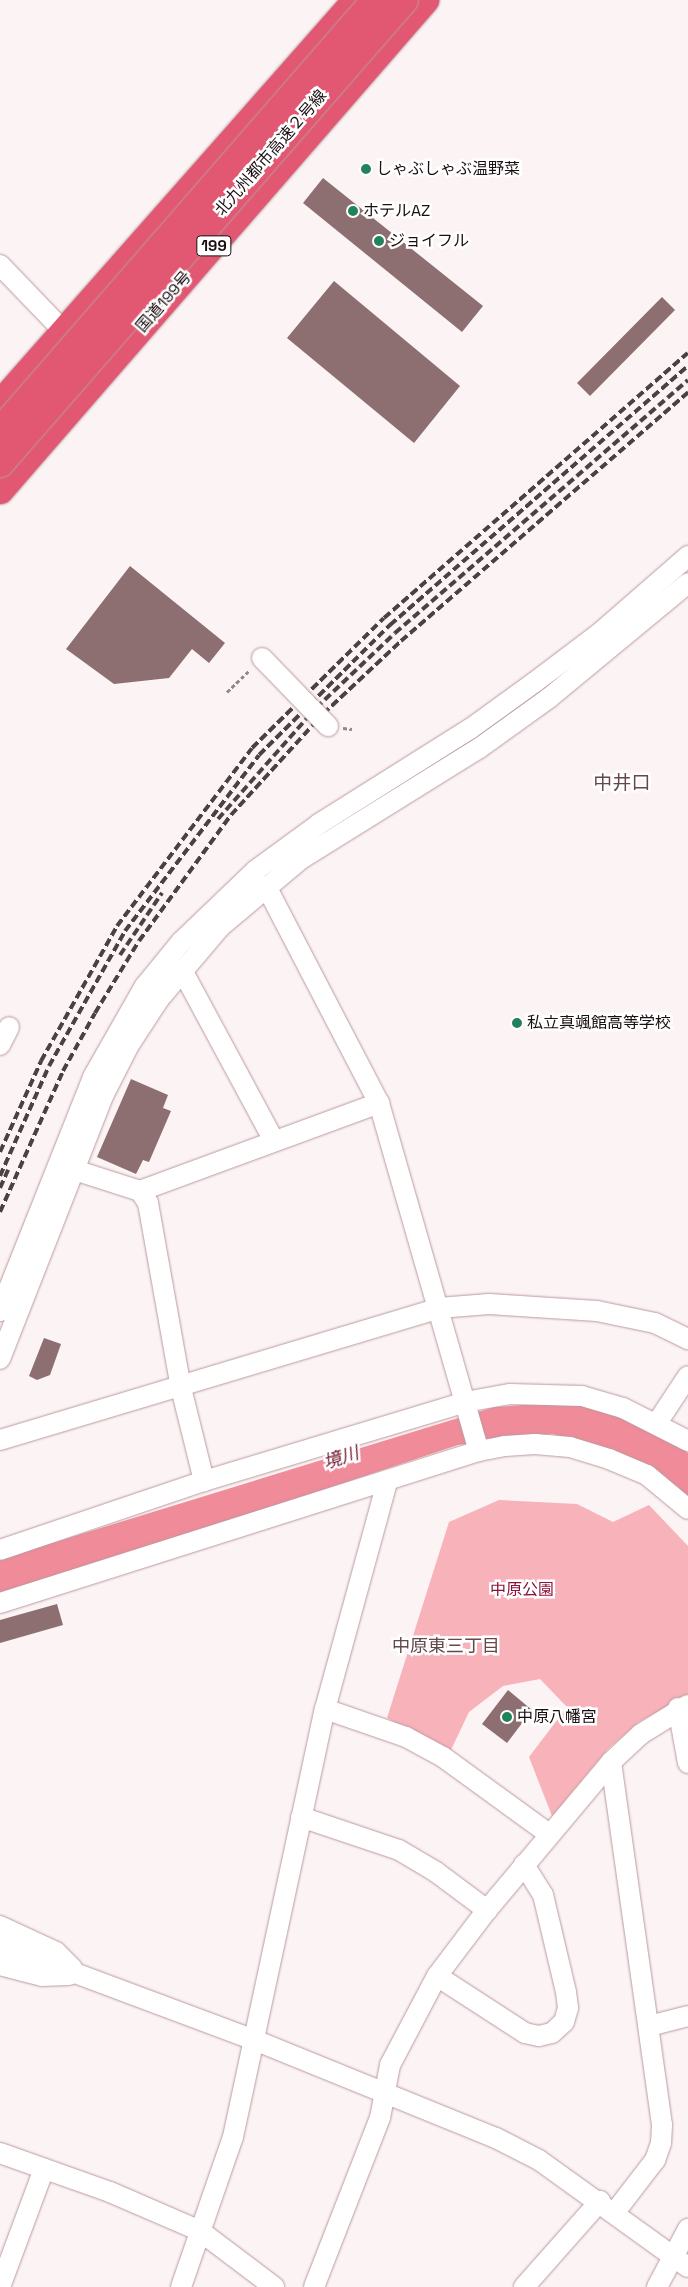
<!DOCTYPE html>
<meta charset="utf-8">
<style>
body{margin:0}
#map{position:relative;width:688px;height:2287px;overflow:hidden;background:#fbf3f4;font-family:"Space Grotesk","Noto Sans JP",sans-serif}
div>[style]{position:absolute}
.green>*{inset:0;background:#f7b2ba}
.water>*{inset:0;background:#f08b9a}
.building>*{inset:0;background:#8d6e71}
.path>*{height:3px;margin-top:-1.5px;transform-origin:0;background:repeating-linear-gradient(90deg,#918788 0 4px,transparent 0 6.5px)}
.roads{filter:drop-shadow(0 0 1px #bb9a9d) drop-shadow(0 0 1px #bb9a9d)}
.minor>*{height:20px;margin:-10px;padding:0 10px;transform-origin:10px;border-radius:10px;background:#fff}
.highway>*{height:28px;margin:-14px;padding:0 14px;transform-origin:14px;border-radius:14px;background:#e25772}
.rail>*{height:4px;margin-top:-2px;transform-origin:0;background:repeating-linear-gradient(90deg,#4c4142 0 8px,transparent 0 12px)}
.bridges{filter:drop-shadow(0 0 1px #bb9a9d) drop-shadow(0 0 1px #bb9a9d)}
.minor-bridge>*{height:20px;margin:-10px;padding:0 10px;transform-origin:10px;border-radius:10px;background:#fff}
.highway-bridge>*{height:28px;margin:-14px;padding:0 14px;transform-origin:14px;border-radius:14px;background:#e25772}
.dots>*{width:14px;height:14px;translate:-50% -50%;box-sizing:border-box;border:2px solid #fff;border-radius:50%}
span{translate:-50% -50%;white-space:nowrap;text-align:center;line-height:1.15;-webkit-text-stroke:5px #fff;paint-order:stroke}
.shield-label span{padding:1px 4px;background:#fff;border:1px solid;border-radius:4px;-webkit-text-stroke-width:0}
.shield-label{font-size:15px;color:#1a0e10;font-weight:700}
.street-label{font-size:16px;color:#1a0e10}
.poi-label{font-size:16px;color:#1a0e10}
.left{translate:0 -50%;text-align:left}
.park-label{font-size:16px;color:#8c1337}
.water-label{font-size:18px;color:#72192f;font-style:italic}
.neighbourhood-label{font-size:18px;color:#65484b}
.quarter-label{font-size:19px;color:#65484b}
</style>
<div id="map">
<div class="green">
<div style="clip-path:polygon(499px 1500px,577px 1504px,613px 1522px,649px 1505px,688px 1546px,688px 1695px,639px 1722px,608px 1749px,552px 1816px,529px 1757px,567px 1707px,540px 1679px,503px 1686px,469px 1712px,450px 1752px,387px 1718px,449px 1522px)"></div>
</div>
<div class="water">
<div style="clip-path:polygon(566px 1402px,611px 1412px,684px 1450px,688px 1453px,688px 1499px,587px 1444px,552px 1434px,458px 1445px,157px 1545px,0 1593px,0 1559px,494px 1407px)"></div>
</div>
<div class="building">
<div style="clip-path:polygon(323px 178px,483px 306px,462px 332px,303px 203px)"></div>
<div style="clip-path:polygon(334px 281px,460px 386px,414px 443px,287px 338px)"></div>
<div style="clip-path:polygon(662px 297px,675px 310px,590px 396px,577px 383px)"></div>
<div style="clip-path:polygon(130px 566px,225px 643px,209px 663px,192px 649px,169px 678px,114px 684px,66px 649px)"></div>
<div style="clip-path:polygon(131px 1079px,168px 1095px,163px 1108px,171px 1111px,149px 1162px,143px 1160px,136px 1174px,97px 1157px)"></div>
<div style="clip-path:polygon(44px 1338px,61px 1344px,50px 1375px,37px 1380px,29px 1376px)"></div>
<div style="clip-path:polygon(57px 1604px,63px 1625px,0 1643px,0 1620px)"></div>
<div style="clip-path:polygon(508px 1690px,532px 1710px,507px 1743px,482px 1724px)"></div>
</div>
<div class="path">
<div style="left:227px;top:692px;width:32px;rotate:-44deg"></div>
<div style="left:343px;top:728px;width:9px;rotate:6deg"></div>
</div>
<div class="roads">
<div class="minor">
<div style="left:0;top:265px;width:107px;rotate:46.1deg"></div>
<div style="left:266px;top:886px;width:245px;rotate:62.5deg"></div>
<div style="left:379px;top:1103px;width:362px;rotate:74deg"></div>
<div style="left:182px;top:970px;width:194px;rotate:61.7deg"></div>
<div style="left:0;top:1045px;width:20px;rotate:-63deg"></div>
<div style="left:62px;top:1166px;width:82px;rotate:17.8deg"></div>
<div style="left:140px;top:1191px;width:14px;rotate:56deg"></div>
<div style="left:148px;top:1203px;width:188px;rotate:79.9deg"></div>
<div style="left:181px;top:1388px;width:96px;rotate:76.1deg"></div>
<div style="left:140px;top:1191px;width:255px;rotate:-20.2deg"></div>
<div style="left:0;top:1311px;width:252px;rotate:-68.3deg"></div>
<div style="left:93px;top:1077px;width:105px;rotate:-60.3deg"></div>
<div style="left:145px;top:986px;width:57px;rotate:-50.7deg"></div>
<div style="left:181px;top:942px;width:104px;rotate:-43.8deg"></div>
<div style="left:256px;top:870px;width:78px;rotate:-36.1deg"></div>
<div style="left:319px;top:824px;width:178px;rotate:-32.2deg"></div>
<div style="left:470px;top:729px;width:80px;rotate:-35.9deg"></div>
<div style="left:535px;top:682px;width:83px;rotate:-37.1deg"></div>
<div style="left:601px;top:632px;width:116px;rotate:-41.1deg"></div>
<div style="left:0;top:1359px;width:282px;rotate:-68.6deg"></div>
<div style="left:103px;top:1096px;width:57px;rotate:-63deg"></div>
<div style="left:129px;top:1045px;width:55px;rotate:-56.9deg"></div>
<div style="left:159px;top:999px;width:94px;rotate:-49.7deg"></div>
<div style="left:220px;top:927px;width:106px;rotate:-40deg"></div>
<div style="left:301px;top:859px;width:208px;rotate:-31.9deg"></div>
<div style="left:478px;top:749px;width:87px;rotate:-35.7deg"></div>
<div style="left:549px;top:698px;width:180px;rotate:-39.6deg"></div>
<div style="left:657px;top:1423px;width:56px;rotate:-56.6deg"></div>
<div style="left:0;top:1440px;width:458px;rotate:-16.7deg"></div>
<div style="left:439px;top:1308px;width:50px;rotate:-4.6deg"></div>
<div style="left:489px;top:1304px;width:108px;rotate:3.7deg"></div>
<div style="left:597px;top:1311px;width:59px;rotate:11.7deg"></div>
<div style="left:655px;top:1323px;width:37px;rotate:26deg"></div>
<div style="left:0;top:1550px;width:215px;rotate:-18.7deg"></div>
<div style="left:204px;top:1481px;width:273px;rotate:-16.8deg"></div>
<div style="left:465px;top:1402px;width:46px;rotate:-10.1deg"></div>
<div style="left:510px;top:1394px;width:72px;rotate:1.6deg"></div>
<div style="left:582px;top:1396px;width:43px;rotate:16.3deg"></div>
<div style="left:623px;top:1408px;width:73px;rotate:26.9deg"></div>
<div style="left:0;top:1603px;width:503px;rotate:-17.61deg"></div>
<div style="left:479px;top:1451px;width:26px;rotate:-11deg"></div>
<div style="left:505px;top:1446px;width:30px;rotate:-4deg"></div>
<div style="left:535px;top:1444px;width:35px;rotate:5deg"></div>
<div style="left:570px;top:1447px;width:41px;rotate:17.1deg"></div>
<div style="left:609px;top:1459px;width:41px;rotate:22.8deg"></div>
<div style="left:647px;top:1475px;width:53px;rotate:39.7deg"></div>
<div style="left:678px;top:1708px;width:56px;rotate:79.7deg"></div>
<div style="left:325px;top:1709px;width:86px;rotate:19.1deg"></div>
<div style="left:406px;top:1737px;width:42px;rotate:28.4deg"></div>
<div style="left:443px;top:1757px;width:131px;rotate:36deg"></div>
<div style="left:611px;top:1762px;width:367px;rotate:82deg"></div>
<div style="left:662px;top:2125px;width:18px;rotate:93deg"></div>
<div style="left:661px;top:2143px;width:18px;rotate:109deg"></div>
<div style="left:655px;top:2160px;width:66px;rotate:127.6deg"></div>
<div style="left:301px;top:1817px;width:103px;rotate:18.6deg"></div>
<div style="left:399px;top:1850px;width:43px;rotate:30.7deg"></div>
<div style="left:436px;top:1872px;width:64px;rotate:36.7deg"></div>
<div style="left:0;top:1926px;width:62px;rotate:24.9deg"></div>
<div style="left:56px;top:1952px;width:23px;rotate:45deg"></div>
<div style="left:0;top:1945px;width:269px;rotate:20.5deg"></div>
<div style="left:252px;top:2039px;width:263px;rotate:22.1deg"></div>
<div style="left:496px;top:2138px;width:48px;rotate:27.1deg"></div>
<div style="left:539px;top:2160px;width:183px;rotate:35.7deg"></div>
<div style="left:0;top:1965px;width:43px;rotate:14.7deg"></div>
<div style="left:42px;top:1976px;width:27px;rotate:-2deg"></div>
<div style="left:437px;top:1976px;width:105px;rotate:32.9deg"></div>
<div style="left:525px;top:2033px;width:14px;rotate:12deg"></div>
<div style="left:539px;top:2036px;width:13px;rotate:-13deg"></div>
<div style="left:552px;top:2033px;width:16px;rotate:-43deg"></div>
<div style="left:564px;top:2022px;width:15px;rotate:-74deg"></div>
<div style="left:568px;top:2008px;width:16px;rotate:-97deg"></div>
<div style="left:566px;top:1992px;width:100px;rotate:-103.3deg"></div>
<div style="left:543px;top:1895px;width:36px;rotate:-122deg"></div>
<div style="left:649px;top:2026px;width:40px;rotate:-14.4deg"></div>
<div style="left:0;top:2153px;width:117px;rotate:19.5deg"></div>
<div style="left:110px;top:2192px;width:98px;rotate:23.4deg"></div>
<div style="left:200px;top:2231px;width:93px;rotate:37.1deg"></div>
<div style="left:0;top:2287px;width:126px;rotate:-69.6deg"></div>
<div style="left:181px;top:2287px;width:159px;rotate:-70.9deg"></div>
<div style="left:233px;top:2137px;width:438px;rotate:-77.9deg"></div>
<div style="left:325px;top:1709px;width:234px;rotate:-74.7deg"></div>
<div style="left:314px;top:2287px;width:181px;rotate:-68.7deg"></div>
<div style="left:380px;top:2118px;width:54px;rotate:-79.3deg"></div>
<div style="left:390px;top:2065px;width:101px;rotate:-62.2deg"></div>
<div style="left:437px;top:1976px;width:83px;rotate:-52.9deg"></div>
<div style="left:487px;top:1910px;width:193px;rotate:-50deg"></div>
<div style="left:611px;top:1762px;width:41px;rotate:-43deg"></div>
<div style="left:641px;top:1734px;width:55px;rotate:-31.7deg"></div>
<div style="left:524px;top:2287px;width:115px;rotate:-48.5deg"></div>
<div style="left:657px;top:2287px;width:66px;rotate:-61.9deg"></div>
</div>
<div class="highway">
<div style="left:0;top:405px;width:540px;rotate:-48.6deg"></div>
<div style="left:0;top:490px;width:649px;rotate:-49.06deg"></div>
</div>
</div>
<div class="rail">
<div style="left:218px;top:819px;width:148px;rotate:-48.6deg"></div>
<div style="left:316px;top:708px;width:109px;rotate:-43.5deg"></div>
<div style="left:395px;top:633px;width:387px;rotate:-40.8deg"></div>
<div style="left:120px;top:955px;width:75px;rotate:-55.9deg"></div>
<div style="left:0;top:1152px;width:100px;rotate:-65.7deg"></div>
<div style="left:41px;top:1061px;width:155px;rotate:-60.6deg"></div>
<div style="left:117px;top:926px;width:223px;rotate:-52.8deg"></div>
<div style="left:252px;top:748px;width:185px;rotate:-44.6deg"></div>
<div style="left:384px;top:618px;width:403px;rotate:-41.1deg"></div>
<div style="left:0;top:1176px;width:120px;rotate:-66deg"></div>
<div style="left:49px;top:1066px;width:155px;rotate:-60.6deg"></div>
<div style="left:125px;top:931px;width:221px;rotate:-52.7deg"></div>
<div style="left:259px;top:755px;width:185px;rotate:-44.8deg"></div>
<div style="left:390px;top:625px;width:395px;rotate:-41deg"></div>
<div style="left:0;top:1188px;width:20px;rotate:-66deg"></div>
<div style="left:0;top:1212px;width:154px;rotate:-65.9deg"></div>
<div style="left:63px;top:1071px;width:66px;rotate:-61.1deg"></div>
<div style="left:95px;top:1013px;width:84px;rotate:-58.6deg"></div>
<div style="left:139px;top:941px;width:156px;rotate:-53.9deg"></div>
<div style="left:231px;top:815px;width:137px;rotate:-47.7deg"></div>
<div style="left:323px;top:714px;width:107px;rotate:-43.1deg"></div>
<div style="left:401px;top:641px;width:380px;rotate:-40.9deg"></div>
</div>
<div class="bridges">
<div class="minor-bridge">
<div style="left:262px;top:658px;width:95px;rotate:45.9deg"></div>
</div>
<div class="highway-bridge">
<div style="left:0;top:432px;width:573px;rotate:-48.96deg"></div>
<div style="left:0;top:463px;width:614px;rotate:-48.89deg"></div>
</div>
</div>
<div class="dots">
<div style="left:366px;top:169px;background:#22825b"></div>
<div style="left:353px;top:211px;background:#22825b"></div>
<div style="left:379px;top:241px;background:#22825b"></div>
<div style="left:517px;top:1023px;background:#22825b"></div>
<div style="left:507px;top:1717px;background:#22825b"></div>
</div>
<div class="shield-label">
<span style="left:214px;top:246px">199</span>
</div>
<div class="street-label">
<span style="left:271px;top:153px;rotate:-49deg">北九州都市高速２号線</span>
<span style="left:164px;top:302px;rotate:-49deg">国道199号</span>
</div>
<div class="poi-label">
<span class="left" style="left:376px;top:169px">しゃぶしゃぶ温野菜</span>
<span class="left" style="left:363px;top:211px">ホテルAZ</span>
<span class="left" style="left:389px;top:241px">ジョイフル</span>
<span class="left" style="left:527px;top:1023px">私立真颯館高等学校</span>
<span class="left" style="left:517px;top:1717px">中原八幡宮</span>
</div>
<div class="park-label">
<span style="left:522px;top:1590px">中原公園</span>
</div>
<div class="water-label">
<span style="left:341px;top:1458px;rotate:-18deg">境川</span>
</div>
<div class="neighbourhood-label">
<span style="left:446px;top:1646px">中原東三丁目</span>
</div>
<div class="quarter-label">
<span style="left:622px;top:783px">中井口</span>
</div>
</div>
